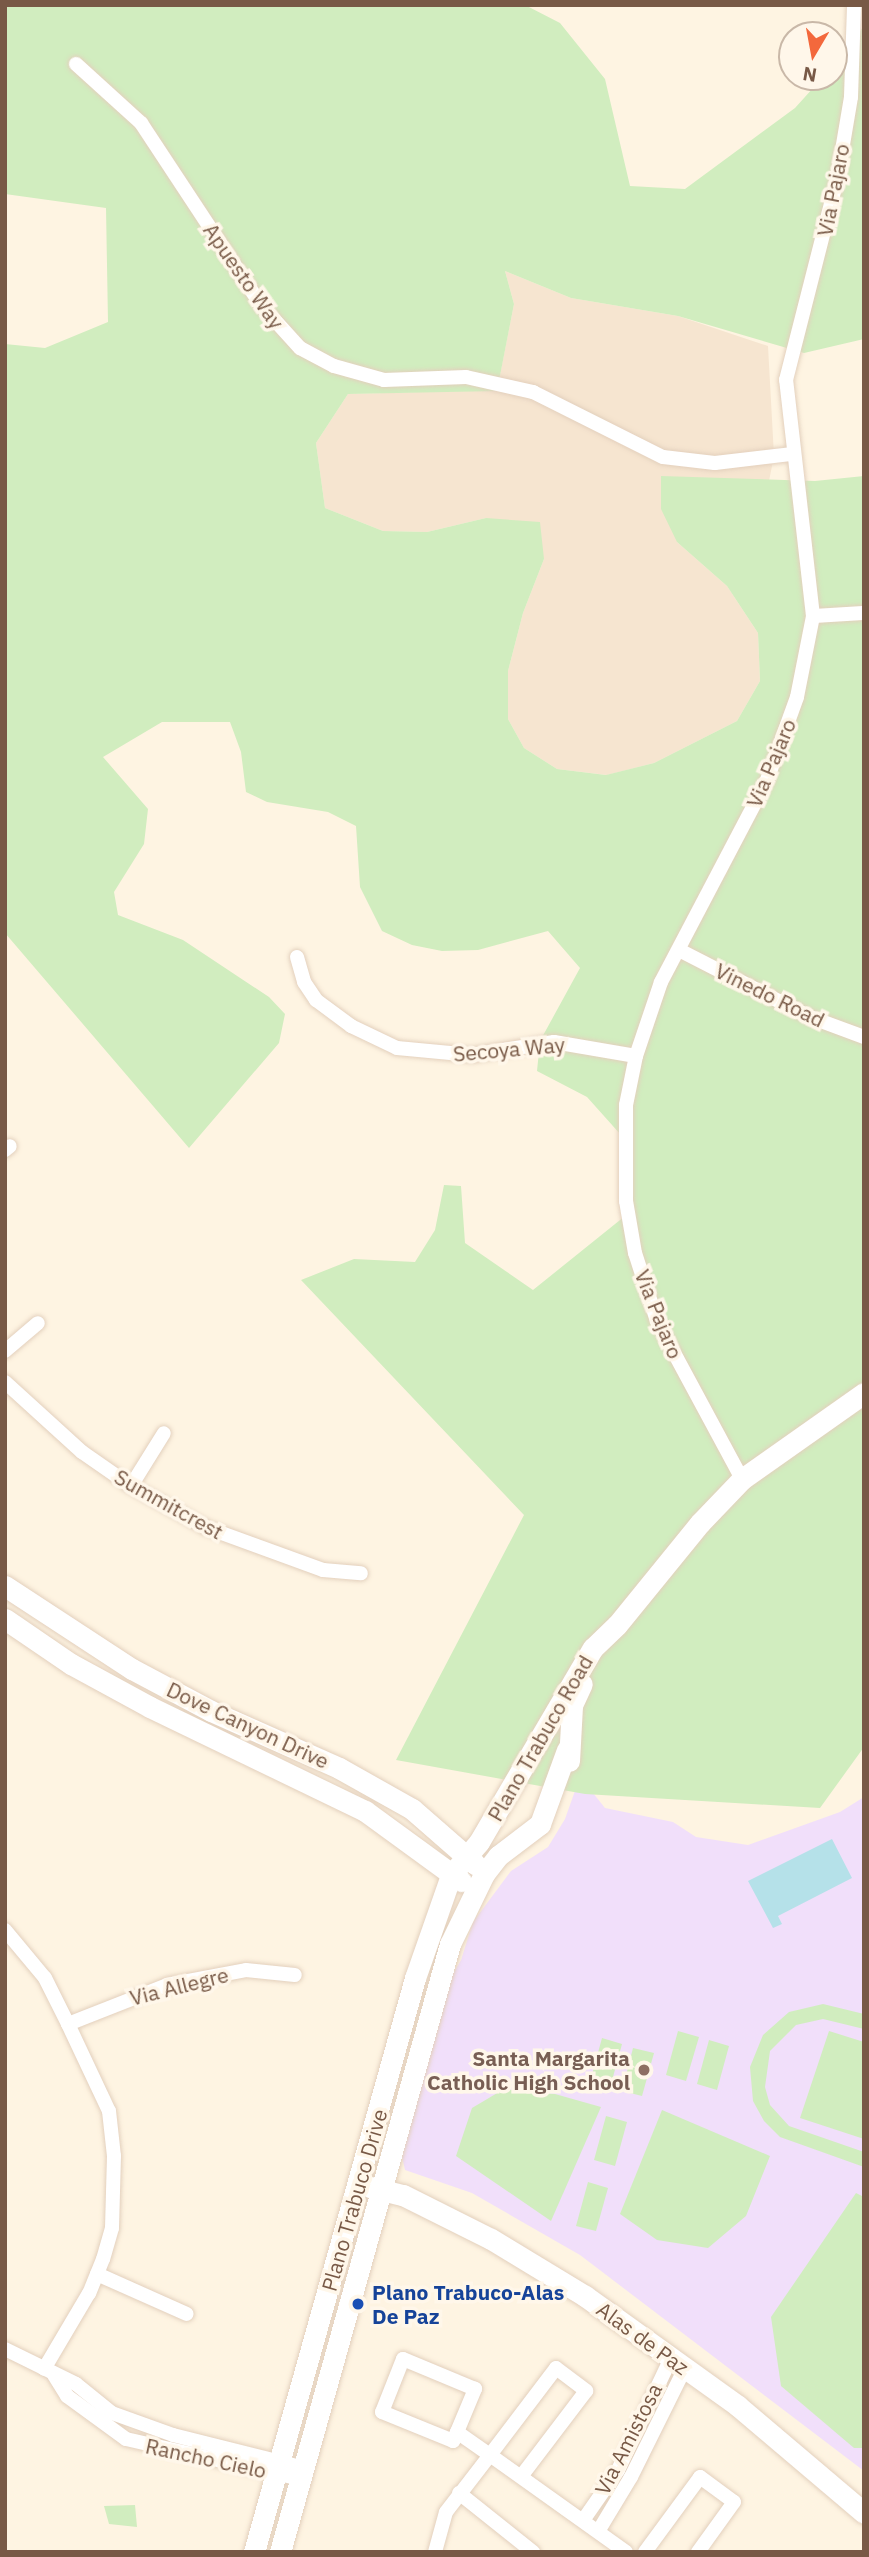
<!DOCTYPE html>
<style>
body{margin:0}
#map{position:relative;width:869px;height:2557px;overflow:hidden;background:#fef4e2;font-family:"IBM Plex Sans",sans-serif}
div>[style]{position:absolute}
.residential>*{inset:0;background:#f6e5d0}
.education>*{inset:0;background:#f1dffa}
.green>*{inset:0;background:#d1edbf}
.water>*{inset:0;background:#b5e1e9}
.roads{filter:drop-shadow(0 0 2px #e3d0bd) drop-shadow(0 0 2px #e3d0bd)}
.street>*{height:14px;margin:-7px;padding:0 7px;transform-origin:7px;border-radius:7px;background:#fff}
.secondary>*{height:21px;margin:-10.5px;padding:0 10.5px;transform-origin:10.5px;border-radius:10.5px;background:#fff}
.dots>*{width:19px;height:19px;translate:-50% -50%;box-sizing:border-box;border:4px solid #fff7ea;border-radius:50%}
span{translate:-50% -50%;white-space:nowrap;text-align:center;line-height:1.15;-webkit-text-stroke:7px #fff7ea;paint-order:stroke}
.street-label{font-size:21px;color:#785946}
.education-label{font-size:21px;color:#785e54;font-weight:700}
.right{translate:-100% -50%;text-align:right}
.transit-label{font-size:21px;color:#164399;font-weight:700}
.left{translate:0 -50%;text-align:left}
.frame{position:absolute;inset:0;border:7px solid #785946;pointer-events:none}
.north{position:absolute;left:778px;top:21px;width:70px;height:70px;box-sizing:border-box;background:#fff7ea;border:2px solid #c9b8a8;border-radius:50%;rotate:190deg;font-size:19px;font-weight:700;line-height:28px;text-align:center;color:#785946}
.north::after{content:'';display:block;margin:auto;width:24px;height:32px;background:#f3683c;clip-path:polygon(50% 0,100% 100%,50% 72%,0 100%)}
</style>
<div id="map">
<div class="residential">
<div style="clip-path:polygon(505px 271px,571px 298px,678px 316px,768px 346px,774px 456px,769px 481px,723px 481px,677px 542px,727px 586px,758px 633px,760px 681px,737px 721px,654px 763px,607px 775px,557px 769px,524px 748px,508px 719px,508px 671px,523px 613px,544px 559px,486px 518px,427px 532px,383px 531px,325px 508px,316px 443px,348px 394px,497px 390px,514px 304px)"></div>
</div>
<div class="education">
<div style="clip-path:polygon(576px 1788px,589px 1788px,605px 1808px,673px 1822px,696px 1837px,748px 1845px,840px 1812px,864px 1797px,864px 2471px,580px 2255px,472px 2193px,405px 2170px,402px 2157px,448px 1982px,461px 1960px,473px 1922px,511px 1871px,548px 1847px,565px 1819px)"></div>
</div>
<div class="green">
<div style="clip-path:polygon(5px 5px,525px 5px,560px 23px,605px 79px,630px 186px,685px 189px,795px 108px,823px 77px,834px 77px,834px 64px,864px 26px,864px 339px,804px 353px,678px 316px,571px 298px,505px 271px,514px 304px,497px 391px,348px 394px,316px 443px,325px 508px,383px 531px,427px 532px,486px 518px,540px 522px,544px 559px,523px 613px,508px 671px,508px 719px,524px 748px,557px 769px,606px 775px,654px 763px,737px 721px,760px 681px,758px 633px,727px 586px,677px 542px,661px 509px,661px 476px,815px 481px,864px 476px,864px 1747px,820px 1808px,585px 1794px,396px 1760px,524px 1515px,301px 1280px,354px 1259px,415px 1262px,435px 1230px,444px 1185px,461px 1186px,465px 1243px,533px 1290px,630px 1212px,621px 1135px,587px 1097px,537px 1071px,540px 1041px,580px 968px,548px 931px,478px 950px,442px 951px,412px 945px,382px 931px,360px 887px,356px 826px,328px 812px,267px 802px,246px 792px,241px 752px,230px 722px,162px 722px,103px 757px,148px 809px,144px 844px,114px 892px,118px 915px,183px 940px,269px 997px,285px 1014px,279px 1043px,189px 1148px,5px 933px,5px 344px,45px 348px,108px 322px,106px 208px,5px 194px)"></div>
<div style="clip-path:polygon(823px 2004px,864px 2014px,864px 2029px,823px 2019px,796px 2025px,770px 2051px,765px 2087px,770px 2105px,789px 2126px,864px 2152px,864px 2167px,780px 2137px,764px 2121px,753px 2101px,750px 2067px,763px 2035px,789px 2012px)"></div>
<div style="clip-path:polygon(678px 2031px,699px 2037px,686px 2081px,666px 2075px)"></div>
<div style="clip-path:polygon(829px 2031px,864px 2042px,864px 2139px,800px 2118px)"></div>
<div style="clip-path:polygon(602px 2038px,622px 2044px,610px 2088px,590px 2082px)"></div>
<div style="clip-path:polygon(709px 2040px,729px 2046px,717px 2090px,697px 2084px)"></div>
<div style="clip-path:polygon(633px 2048px,654px 2053px,642px 2096px,622px 2091px)"></div>
<div style="clip-path:polygon(504px 2089px,555px 2094px,601px 2107px,551px 2221px,456px 2156px,472px 2108px)"></div>
<div style="clip-path:polygon(662px 2110px,770px 2156px,746px 2216px,708px 2248px,657px 2240px,620px 2214px)"></div>
<div style="clip-path:polygon(606px 2116px,627px 2122px,615px 2166px,594px 2160px)"></div>
<div style="clip-path:polygon(588px 2182px,608px 2188px,596px 2231px,576px 2226px)"></div>
<div style="clip-path:polygon(856px 2193px,864px 2197px,864px 2448px,854px 2448px,781px 2386px,771px 2317px)"></div>
<div style="clip-path:polygon(135px 2505px,137px 2527px,109px 2524px,104px 2506px)"></div>
</div>
<div class="water">
<div style="clip-path:polygon(832px 1839px,852px 1878px,778px 1916px,782px 1924px,773px 1928px,748px 1881px)"></div>
</div>
<div class="roads">
<div class="street">
<div style="left:76px;top:64px;width:88px;rotate:42.2deg"></div>
<div style="left:141px;top:123px;width:218px;rotate:56.6deg"></div>
<div style="left:261px;top:305px;width:58px;rotate:47.8deg"></div>
<div style="left:300px;top:348px;width:38px;rotate:28deg"></div>
<div style="left:334px;top:366px;width:52px;rotate:15.6deg"></div>
<div style="left:384px;top:380px;width:82px;rotate:-2.1deg"></div>
<div style="left:466px;top:377px;width:69px;rotate:12.6deg"></div>
<div style="left:533px;top:392px;width:145px;rotate:26.6deg"></div>
<div style="left:663px;top:457px;width:52px;rotate:6.6deg"></div>
<div style="left:715px;top:463px;width:78px;rotate:-6.7deg"></div>
<div style="left:813px;top:616px;width:51px;rotate:-3.4deg"></div>
<div style="left:679px;top:950px;width:147px;rotate:27.1deg"></div>
<div style="left:810px;top:1017px;width:58px;rotate:20.3deg"></div>
<div style="left:297px;top:957px;width:26px;rotate:74deg"></div>
<div style="left:304px;top:982px;width:22px;rotate:56deg"></div>
<div style="left:316px;top:1000px;width:44px;rotate:36.6deg"></div>
<div style="left:351px;top:1026px;width:51px;rotate:25.6deg"></div>
<div style="left:397px;top:1048px;width:75px;rotate:5.3deg"></div>
<div style="left:472px;top:1055px;width:83px;rotate:-9deg"></div>
<div style="left:554px;top:1042px;width:83px;rotate:9.7deg"></div>
<div style="left:5px;top:1150px;width:6px;rotate:-39deg"></div>
<div style="left:5px;top:1351px;width:43px;rotate:-40.3deg"></div>
<div style="left:5px;top:1382px;width:104px;rotate:42.3deg"></div>
<div style="left:82px;top:1452px;width:60px;rotate:34.8deg"></div>
<div style="left:131px;top:1486px;width:85px;rotate:29deg"></div>
<div style="left:205px;top:1527px;width:126px;rotate:20deg"></div>
<div style="left:323px;top:1570px;width:38px;rotate:5deg"></div>
<div style="left:742px;top:1479px;width:179px;rotate:-118.3deg"></div>
<div style="left:657px;top:1321px;width:71px;rotate:-107.9deg"></div>
<div style="left:635px;top:1253px;width:53px;rotate:-99.8deg"></div>
<div style="left:626px;top:1201px;width:96px;rotate:-90deg"></div>
<div style="left:626px;top:1105px;width:50px;rotate:-78.5deg"></div>
<div style="left:636px;top:1056px;width:78px;rotate:-71.3deg"></div>
<div style="left:661px;top:982px;width:228px;rotate:-62.3deg"></div>
<div style="left:767px;top:780px;width:88px;rotate:-70.1deg"></div>
<div style="left:797px;top:697px;width:83px;rotate:-78.8deg"></div>
<div style="left:813px;top:616px;width:238px;rotate:-96.5deg"></div>
<div style="left:786px;top:380px;width:206px;rotate:-75.7deg"></div>
<div style="left:837px;top:180px;width:84px;rotate:-80.4deg"></div>
<div style="left:851px;top:97px;width:92px;rotate:-88.1deg"></div>
<div style="left:131px;top:1486px;width:62px;rotate:-58.1deg"></div>
<div style="left:5px;top:1930px;width:62px;rotate:50.2deg"></div>
<div style="left:45px;top:1978px;width:51px;rotate:63.4deg"></div>
<div style="left:68px;top:2024px;width:96px;rotate:64.8deg"></div>
<div style="left:109px;top:2111px;width:45px;rotate:83.7deg"></div>
<div style="left:114px;top:2156px;width:72px;rotate:91.6deg"></div>
<div style="left:112px;top:2228px;width:32px;rotate:106deg"></div>
<div style="left:103px;top:2259px;width:37px;rotate:112deg"></div>
<div style="left:89px;top:2293px;width:88px;rotate:120.6deg"></div>
<div style="left:68px;top:2024px;width:106px;rotate:-21.5deg"></div>
<div style="left:167px;top:1985px;width:80px;rotate:-10.8deg"></div>
<div style="left:246px;top:1970px;width:49px;rotate:5.8deg"></div>
<div style="left:97px;top:2274px;width:98px;rotate:24deg"></div>
<div style="left:5px;top:2349px;width:79px;rotate:26.2deg"></div>
<div style="left:76px;top:2384px;width:46px;rotate:38.9deg"></div>
<div style="left:112px;top:2413px;width:65px;rotate:19.8deg"></div>
<div style="left:173px;top:2435px;width:135px;rotate:14.1deg"></div>
<div style="left:54px;top:2375px;width:25px;rotate:58deg"></div>
<div style="left:67px;top:2396px;width:73px;rotate:36.1deg"></div>
<div style="left:126px;top:2439px;width:180px;rotate:12.9deg"></div>
<div style="left:457px;top:2432px;width:47px;rotate:-67.3deg"></div>
<div style="left:475px;top:2389px;width:78px;rotate:-157.4deg"></div>
<div style="left:403px;top:2359px;width:57px;rotate:111.6deg"></div>
<div style="left:382px;top:2412px;width:77px;rotate:22.2deg"></div>
<div style="left:453px;top:2441px;width:10px;rotate:-66deg"></div>
<div style="left:457px;top:2432px;width:40px;rotate:34.9deg"></div>
<div style="left:490px;top:2455px;width:109px;rotate:-52.8deg"></div>
<div style="left:556px;top:2368px;width:38px;rotate:37deg"></div>
<div style="left:586px;top:2391px;width:104px;rotate:127.2deg"></div>
<div style="left:459px;top:2493px;width:95px;rotate:38.6deg"></div>
<div style="left:584px;top:2519px;width:60px;rotate:-55.2deg"></div>
<div style="left:618px;top:2470px;width:124px;rotate:-64.7deg"></div>
<div style="left:599px;top:2530px;width:62px;rotate:-58.9deg"></div>
<div style="left:631px;top:2477px;width:122px;rotate:-63.6deg"></div>
<div style="left:435px;top:2552px;width:41px;rotate:-74.6deg"></div>
<div style="left:446px;top:2512px;width:72px;rotate:-52.3deg"></div>
<div style="left:490px;top:2455px;width:167px;rotate:35.5deg"></div>
<div style="left:645px;top:2552px;width:93px;rotate:-53.7deg"></div>
<div style="left:700px;top:2477px;width:42px;rotate:36.3deg"></div>
<div style="left:734px;top:2502px;width:62px;rotate:125.8deg"></div>
</div>
<div class="secondary">
<div style="left:5px;top:1586px;width:152px;rotate:33.2deg"></div>
<div style="left:132px;top:1669px;width:89px;rotate:28deg"></div>
<div style="left:211px;top:1711px;width:140px;rotate:24deg"></div>
<div style="left:339px;top:1768px;width:84px;rotate:29.3deg"></div>
<div style="left:412px;top:1809px;width:84px;rotate:41.1deg"></div>
<div style="left:5px;top:1619px;width:80px;rotate:34.3deg"></div>
<div style="left:71px;top:1664px;width:90px;rotate:28.6deg"></div>
<div style="left:150px;top:1707px;width:239px;rotate:25.8deg"></div>
<div style="left:365px;top:1811px;width:119px;rotate:36.1deg"></div>
<div style="left:569px;top:1761px;width:56px;rotate:-86.9deg"></div>
<div style="left:572px;top:1705px;width:23px;rotate:-65deg"></div>
<div style="left:370px;top:2187px;width:34px;rotate:14deg"></div>
<div style="left:403px;top:2195px;width:98px;rotate:26.6deg"></div>
<div style="left:491px;top:2239px;width:110px;rotate:31.2deg"></div>
<div style="left:585px;top:2296px;width:188px;rotate:35.7deg"></div>
<div style="left:738px;top:2406px;width:165px;rotate:40.3deg"></div>
<div style="left:254px;top:2552px;width:596px;rotate:-74.33deg"></div>
<div style="left:415px;top:1978px;width:109px;rotate:-70.7deg"></div>
<div style="left:451px;top:1875px;width:43px;rotate:-49.7deg"></div>
<div style="left:479px;top:1842px;width:225px;rotate:-59.6deg"></div>
<div style="left:593px;top:1648px;width:33px;rotate:-44deg"></div>
<div style="left:617px;top:1625px;width:132px;rotate:-50.9deg"></div>
<div style="left:700px;top:1523px;width:61px;rotate:-46.3deg"></div>
<div style="left:742px;top:1479px;width:149px;rotate:-35.2deg"></div>
<div style="left:280px;top:2552px;width:631px;rotate:-74.38deg"></div>
<div style="left:450px;top:1944px;width:78px;rotate:-64.1deg"></div>
<div style="left:484px;top:1874px;width:23px;rotate:-52deg"></div>
<div style="left:498px;top:1856px;width:53px;rotate:-37.3deg"></div>
<div style="left:540px;top:1824px;width:79px;rotate:-70deg"></div>
</div>
</div>
<div class="dots">
<div style="left:644px;top:2070px;background:#8d6e63"></div>
<div style="left:358px;top:2304px;background:#1a4fb4"></div>
</div>
<div class="street-label">
<span style="left:833px;top:190px;rotate:-79deg">Via Pajaro</span>
<span style="left:244px;top:276px;rotate:55deg">Apuesto Way</span>
<span style="left:771px;top:763px;rotate:-67deg">Via Pajaro</span>
<span style="left:770px;top:995px;rotate:26deg">Vinedo Road</span>
<span style="left:509px;top:1049px;rotate:-5deg">Secoya Way</span>
<span style="left:659px;top:1314px;rotate:68deg">Via Pajaro</span>
<span style="left:169px;top:1504px;rotate:29deg">Summitcrest</span>
<span style="left:248px;top:1725px;rotate:25deg">Dove Canyon Drive</span>
<span style="left:540px;top:1738px;rotate:-60deg">Plano Trabuco Road</span>
<span style="left:179px;top:1986px;rotate:-14deg">Via Allegre</span>
<span style="left:354px;top:2200px;rotate:-74deg">Plano Trabuco Drive</span>
<span style="left:643px;top:2338px;rotate:36deg">Alas de Paz</span>
<span style="left:628px;top:2439px;rotate:-63deg">Via Amistosa</span>
<span style="left:206px;top:2458px;rotate:12deg">Rancho Cielo</span>
</div>
<div class="education-label">
<span class="right" style="left:630px;top:2070px">Santa Margarita<br>Catholic High School</span>
</div>
<div class="transit-label">
<span class="left" style="left:372px;top:2304px">Plano Trabuco-Alas<br>De Paz</span>
</div>
<div class="frame"></div>
<div class="north">N</div>
</div>
